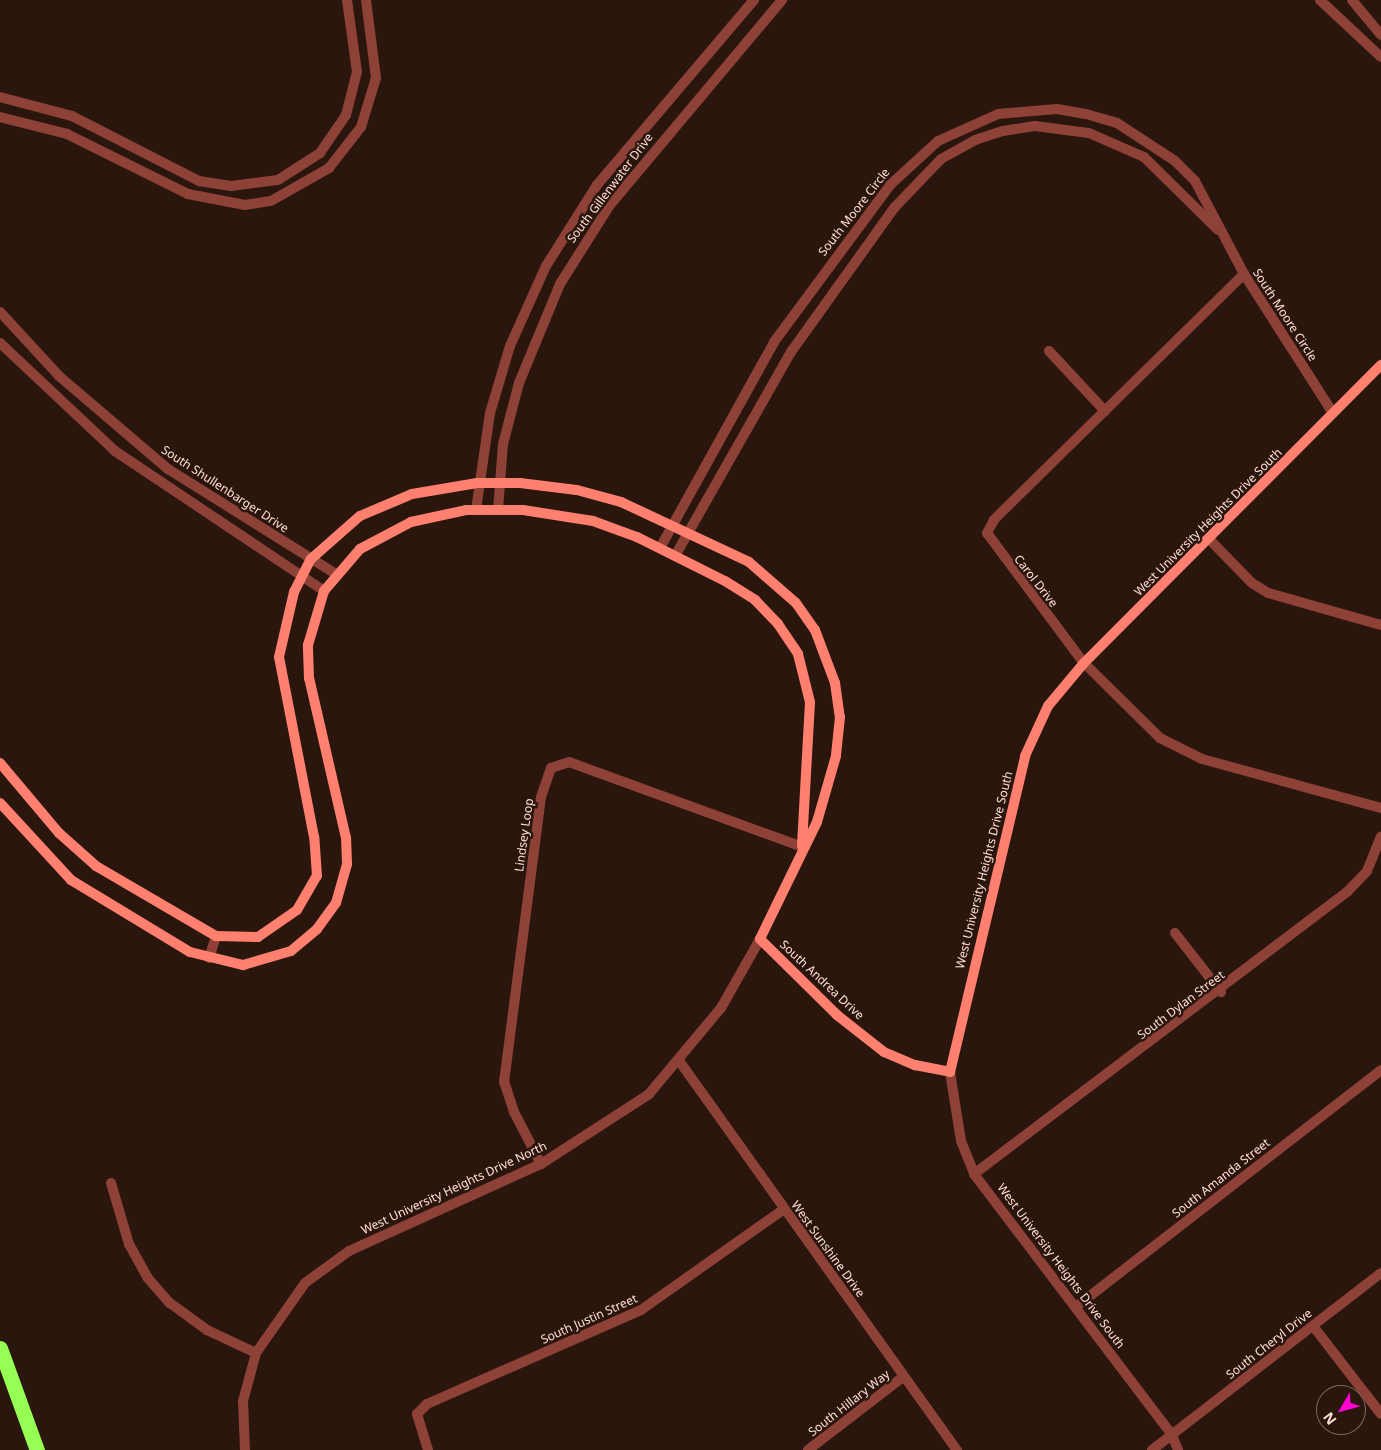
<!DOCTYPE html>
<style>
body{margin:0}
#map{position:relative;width:1381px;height:1450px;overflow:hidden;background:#2b160e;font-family:"Noto Sans",sans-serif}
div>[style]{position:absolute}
.street>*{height:10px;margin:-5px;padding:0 5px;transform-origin:5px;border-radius:5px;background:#8e4136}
.secondary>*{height:10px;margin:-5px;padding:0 5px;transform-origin:5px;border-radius:5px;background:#ff806f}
.highway>*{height:15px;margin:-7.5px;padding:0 7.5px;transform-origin:7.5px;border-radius:7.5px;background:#96ff53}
span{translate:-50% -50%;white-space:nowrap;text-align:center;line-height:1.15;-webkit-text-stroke:5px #2b160e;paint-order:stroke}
.street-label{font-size:12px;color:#ffe0d8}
.north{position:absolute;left:1316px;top:1385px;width:50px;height:50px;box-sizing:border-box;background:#2b160e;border:1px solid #80675f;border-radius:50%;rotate:233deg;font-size:14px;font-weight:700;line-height:20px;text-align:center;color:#ffe0d8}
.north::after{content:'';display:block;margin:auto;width:18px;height:22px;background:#ff04d0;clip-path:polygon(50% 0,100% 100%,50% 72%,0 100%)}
</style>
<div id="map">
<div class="street">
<div style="left:1320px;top:0;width:83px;rotate:43.1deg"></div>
<div style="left:1352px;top:0;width:45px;rotate:50.4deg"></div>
<div style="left:0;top:97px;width:74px;rotate:14.8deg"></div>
<div style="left:72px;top:116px;width:143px;rotate:27.1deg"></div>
<div style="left:199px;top:181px;width:32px;rotate:9deg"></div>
<div style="left:231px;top:186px;width:47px;rotate:-7.3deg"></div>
<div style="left:278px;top:180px;width:50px;rotate:-32.7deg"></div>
<div style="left:320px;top:153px;width:46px;rotate:-55.6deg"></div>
<div style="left:346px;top:115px;width:44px;rotate:-75.7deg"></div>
<div style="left:357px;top:72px;width:73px;rotate:-97.9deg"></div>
<div style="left:0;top:117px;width:69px;rotate:14.2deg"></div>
<div style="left:67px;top:134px;width:135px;rotate:26.4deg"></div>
<div style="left:188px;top:194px;width:58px;rotate:10.9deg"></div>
<div style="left:245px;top:205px;width:26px;rotate:-9deg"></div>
<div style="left:271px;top:201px;width:67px;rotate:-29.6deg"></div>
<div style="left:329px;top:168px;width:52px;rotate:-52deg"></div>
<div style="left:361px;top:127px;width:51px;rotate:-73deg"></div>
<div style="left:376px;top:78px;width:79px;rotate:-97.3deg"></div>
<div style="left:1244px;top:274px;width:351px;rotate:135.5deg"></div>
<div style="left:994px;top:520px;width:15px;rotate:118deg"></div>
<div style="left:987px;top:533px;width:162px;rotate:53.3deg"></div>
<div style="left:1084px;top:663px;width:107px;rotate:44.6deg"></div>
<div style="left:1160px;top:738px;width:47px;rotate:26.6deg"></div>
<div style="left:1202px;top:759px;width:186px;rotate:15.3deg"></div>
<div style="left:0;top:312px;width:87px;rotate:47.3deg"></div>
<div style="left:59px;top:376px;width:143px;rotate:40.5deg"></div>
<div style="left:168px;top:469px;width:198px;rotate:32deg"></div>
<div style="left:0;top:343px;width:158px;rotate:43.2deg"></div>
<div style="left:115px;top:451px;width:252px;rotate:33.8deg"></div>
<div style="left:1049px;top:351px;width:82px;rotate:47deg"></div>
<div style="left:476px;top:510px;width:98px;rotate:-81.8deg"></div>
<div style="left:490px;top:413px;width:70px;rotate:-73.4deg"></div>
<div style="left:510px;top:346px;width:88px;rotate:-65.8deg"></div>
<div style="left:546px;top:266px;width:96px;rotate:-57.8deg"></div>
<div style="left:597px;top:185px;width:243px;rotate:-49.7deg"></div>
<div style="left:498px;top:510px;width:66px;rotate:-85.7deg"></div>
<div style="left:503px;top:444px;width:63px;rotate:-75.3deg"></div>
<div style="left:519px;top:383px;width:107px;rotate:-67.5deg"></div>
<div style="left:560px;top:284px;width:93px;rotate:-57.7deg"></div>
<div style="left:610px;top:205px;width:268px;rotate:-50deg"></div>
<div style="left:1210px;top:540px;width:60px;rotate:45.7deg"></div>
<div style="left:1252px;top:583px;width:19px;rotate:32deg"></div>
<div style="left:1268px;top:593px;width:117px;rotate:15.8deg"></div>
<div style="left:660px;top:548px;width:235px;rotate:-61deg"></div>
<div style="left:774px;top:342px;width:195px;rotate:-53.5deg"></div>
<div style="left:890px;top:185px;width:65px;rotate:-42.5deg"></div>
<div style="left:938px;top:141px;width:66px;rotate:-24.2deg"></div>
<div style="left:998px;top:114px;width:59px;rotate:-4.8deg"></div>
<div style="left:1057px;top:109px;width:29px;rotate:10deg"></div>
<div style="left:1086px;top:114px;width:32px;rotate:16deg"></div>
<div style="left:1117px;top:123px;width:69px;rotate:33.2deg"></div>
<div style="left:1175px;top:161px;width:28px;rotate:45deg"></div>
<div style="left:1195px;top:181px;width:105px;rotate:62.2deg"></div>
<div style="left:1244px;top:274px;width:165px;rotate:57.4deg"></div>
<div style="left:675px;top:556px;width:235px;rotate:-60.4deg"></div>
<div style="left:791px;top:352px;width:178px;rotate:-54.4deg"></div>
<div style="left:895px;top:207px;width:66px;rotate:-46.2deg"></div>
<div style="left:941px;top:159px;width:39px;rotate:-29deg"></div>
<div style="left:975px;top:140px;width:29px;rotate:-18deg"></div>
<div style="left:1003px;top:131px;width:32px;rotate:-9deg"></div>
<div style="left:1035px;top:126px;width:54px;rotate:7.4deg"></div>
<div style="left:1089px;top:133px;width:60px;rotate:23.6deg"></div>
<div style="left:1144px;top:157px;width:104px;rotate:44.6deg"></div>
<div style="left:1175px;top:933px;width:75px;rotate:52.1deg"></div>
<div style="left:209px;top:958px;width:23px;rotate:-72deg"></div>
<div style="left:680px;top:1062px;width:477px;rotate:54.5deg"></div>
<div style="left:950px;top:1072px;width:70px;rotate:80.9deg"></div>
<div style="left:961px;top:1141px;width:35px;rotate:68deg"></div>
<div style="left:974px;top:1174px;width:328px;rotate:52.8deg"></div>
<div style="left:1172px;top:1435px;width:16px;rotate:68deg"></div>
<div style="left:541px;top:1164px;width:59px;rotate:-117.4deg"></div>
<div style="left:514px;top:1112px;width:32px;rotate:-108deg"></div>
<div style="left:504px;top:1082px;width:287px;rotate:-82.6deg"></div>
<div style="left:541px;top:797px;width:31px;rotate:-71deg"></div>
<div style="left:551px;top:768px;width:19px;rotate:-18deg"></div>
<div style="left:569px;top:762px;width:248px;rotate:20deg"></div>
<div style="left:974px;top:1174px;width:468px;rotate:-37.1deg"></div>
<div style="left:1347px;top:892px;width:29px;rotate:-46deg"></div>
<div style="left:1367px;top:871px;width:37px;rotate:-68deg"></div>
<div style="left:111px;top:1183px;width:64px;rotate:73.6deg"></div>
<div style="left:129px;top:1244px;width:38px;rotate:61deg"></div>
<div style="left:147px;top:1277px;width:35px;rotate:49deg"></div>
<div style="left:170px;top:1303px;width:46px;rotate:36.1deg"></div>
<div style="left:207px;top:1330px;width:54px;rotate:25.1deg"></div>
<div style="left:1077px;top:1306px;width:385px;rotate:-37.8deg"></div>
<div style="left:1313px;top:1326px;width:111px;rotate:52.3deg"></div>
<div style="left:245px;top:1450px;width:49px;rotate:-92.3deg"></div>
<div style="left:243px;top:1401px;width:50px;rotate:-74.8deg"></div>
<div style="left:256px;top:1353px;width:85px;rotate:-55deg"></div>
<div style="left:305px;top:1283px;width:54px;rotate:-36deg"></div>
<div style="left:349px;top:1251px;width:211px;rotate:-24.4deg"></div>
<div style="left:541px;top:1164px;width:129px;rotate:-32.9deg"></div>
<div style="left:649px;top:1094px;width:112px;rotate:-50.1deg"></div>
<div style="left:721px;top:1008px;width:79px;rotate:-60.5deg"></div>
<div style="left:428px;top:1450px;width:38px;rotate:-107deg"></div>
<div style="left:417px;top:1414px;width:14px;rotate:-45deg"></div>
<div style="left:427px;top:1404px;width:234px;rotate:-23.7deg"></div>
<div style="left:641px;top:1310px;width:175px;rotate:-35.2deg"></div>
<div style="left:808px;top:1450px;width:121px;rotate:-37.6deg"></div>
<div style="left:1152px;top:1450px;width:289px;rotate:-37.7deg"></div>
</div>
<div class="secondary">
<div style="left:0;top:763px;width:92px;rotate:49.9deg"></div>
<div style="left:59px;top:833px;width:50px;rotate:41.7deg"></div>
<div style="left:96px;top:866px;width:139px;rotate:30.3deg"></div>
<div style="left:216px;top:936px;width:42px;rotate:1.4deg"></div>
<div style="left:258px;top:937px;width:47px;rotate:-34.7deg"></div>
<div style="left:297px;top:910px;width:39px;rotate:-60deg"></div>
<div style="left:317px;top:876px;width:39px;rotate:-94deg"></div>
<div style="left:314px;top:837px;width:183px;rotate:-101deg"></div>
<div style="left:279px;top:657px;width:67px;rotate:-77deg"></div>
<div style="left:294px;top:592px;width:37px;rotate:-63deg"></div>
<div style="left:311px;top:559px;width:65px;rotate:-41.3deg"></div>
<div style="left:360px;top:516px;width:56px;rotate:-22.9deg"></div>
<div style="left:412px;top:494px;width:66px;rotate:-9.6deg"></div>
<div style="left:477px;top:483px;width:43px"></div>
<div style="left:520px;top:483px;width:57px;rotate:7deg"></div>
<div style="left:577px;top:490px;width:46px;rotate:15.3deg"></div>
<div style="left:621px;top:502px;width:141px;rotate:25.1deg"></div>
<div style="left:749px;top:562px;width:62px;rotate:41.1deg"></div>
<div style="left:796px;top:603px;width:33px;rotate:55deg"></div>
<div style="left:815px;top:630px;width:57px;rotate:69.3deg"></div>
<div style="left:835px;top:683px;width:34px;rotate:82deg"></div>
<div style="left:840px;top:717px;width:39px;rotate:96deg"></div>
<div style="left:836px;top:756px;width:69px;rotate:106.1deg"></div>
<div style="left:817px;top:822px;width:130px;rotate:116deg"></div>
<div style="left:760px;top:939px;width:108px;rotate:44.6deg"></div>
<div style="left:837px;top:1015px;width:60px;rotate:38.2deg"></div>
<div style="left:884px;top:1052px;width:34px;rotate:23deg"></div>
<div style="left:915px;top:1065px;width:36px;rotate:11deg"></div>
<div style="left:950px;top:1072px;width:325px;rotate:-76.6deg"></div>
<div style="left:1025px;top:756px;width:55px;rotate:-65.3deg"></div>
<div style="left:1048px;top:706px;width:56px;rotate:-50.1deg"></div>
<div style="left:1084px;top:663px;width:421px;rotate:-45.1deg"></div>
<div style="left:0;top:803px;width:105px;rotate:47.3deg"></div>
<div style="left:71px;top:880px;width:139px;rotate:31.2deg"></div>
<div style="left:190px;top:952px;width:55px;rotate:13.8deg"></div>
<div style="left:243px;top:965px;width:50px;rotate:-16.3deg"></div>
<div style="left:291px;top:951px;width:34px;rotate:-40deg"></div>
<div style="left:317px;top:929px;width:32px;rotate:-54deg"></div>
<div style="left:336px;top:903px;width:41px;rotate:-74.2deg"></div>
<div style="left:347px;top:864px;width:26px;rotate:-92deg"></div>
<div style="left:346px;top:838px;width:164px;rotate:-103deg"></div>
<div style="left:309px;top:678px;width:33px;rotate:-92deg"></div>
<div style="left:308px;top:645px;width:56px;rotate:-73.5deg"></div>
<div style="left:324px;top:591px;width:55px;rotate:-49.4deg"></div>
<div style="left:360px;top:549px;width:58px;rotate:-27.9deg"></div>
<div style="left:411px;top:522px;width:56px;rotate:-12.3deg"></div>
<div style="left:466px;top:510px;width:57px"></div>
<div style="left:523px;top:510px;width:71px;rotate:8.9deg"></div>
<div style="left:593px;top:521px;width:47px;rotate:20deg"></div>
<div style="left:637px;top:537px;width:98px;rotate:26.6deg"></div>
<div style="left:725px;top:581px;width:36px;rotate:32deg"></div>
<div style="left:755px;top:600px;width:33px;rotate:46deg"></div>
<div style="left:778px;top:624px;width:36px;rotate:56deg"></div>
<div style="left:798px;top:654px;width:49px;rotate:76deg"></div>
<div style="left:810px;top:702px;width:144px;rotate:93.2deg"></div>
</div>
<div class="highway">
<div style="left:0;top:1348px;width:109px;rotate:70.1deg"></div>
</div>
<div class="street-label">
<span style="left:610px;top:188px;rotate:-53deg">South Gillenwater Drive</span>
<span style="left:854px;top:212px;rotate:-52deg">South Moore Circle</span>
<span style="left:1285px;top:315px;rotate:57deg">South Moore Circle</span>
<span style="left:225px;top:489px;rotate:33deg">South Shullenbarger Drive</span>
<span style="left:1208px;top:522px;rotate:-45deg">West University Heights Drive South</span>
<span style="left:1036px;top:581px;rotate:52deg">Carol Drive</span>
<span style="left:524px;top:835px;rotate:-82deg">Lindsey Loop</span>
<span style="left:984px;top:870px;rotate:-76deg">West University Heights Drive South</span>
<span style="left:822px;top:980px;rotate:43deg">South Andrea Drive</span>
<span style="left:1181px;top:1005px;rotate:-37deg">South Dylan Street</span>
<span style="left:1221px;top:1178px;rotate:-38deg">South Amanda Street</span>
<span style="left:454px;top:1188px;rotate:-25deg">West University Heights Drive North</span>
<span style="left:828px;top:1249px;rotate:54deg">West Sunshine Drive</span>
<span style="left:1061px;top:1266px;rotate:53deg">West University Heights Drive South</span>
<span style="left:589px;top:1319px;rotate:-24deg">South Justin Street</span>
<span style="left:1269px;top:1344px;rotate:-38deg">South Cheryl Drive</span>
<span style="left:849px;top:1403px;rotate:-38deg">South Hillary Way</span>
</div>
<div class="north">N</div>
</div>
